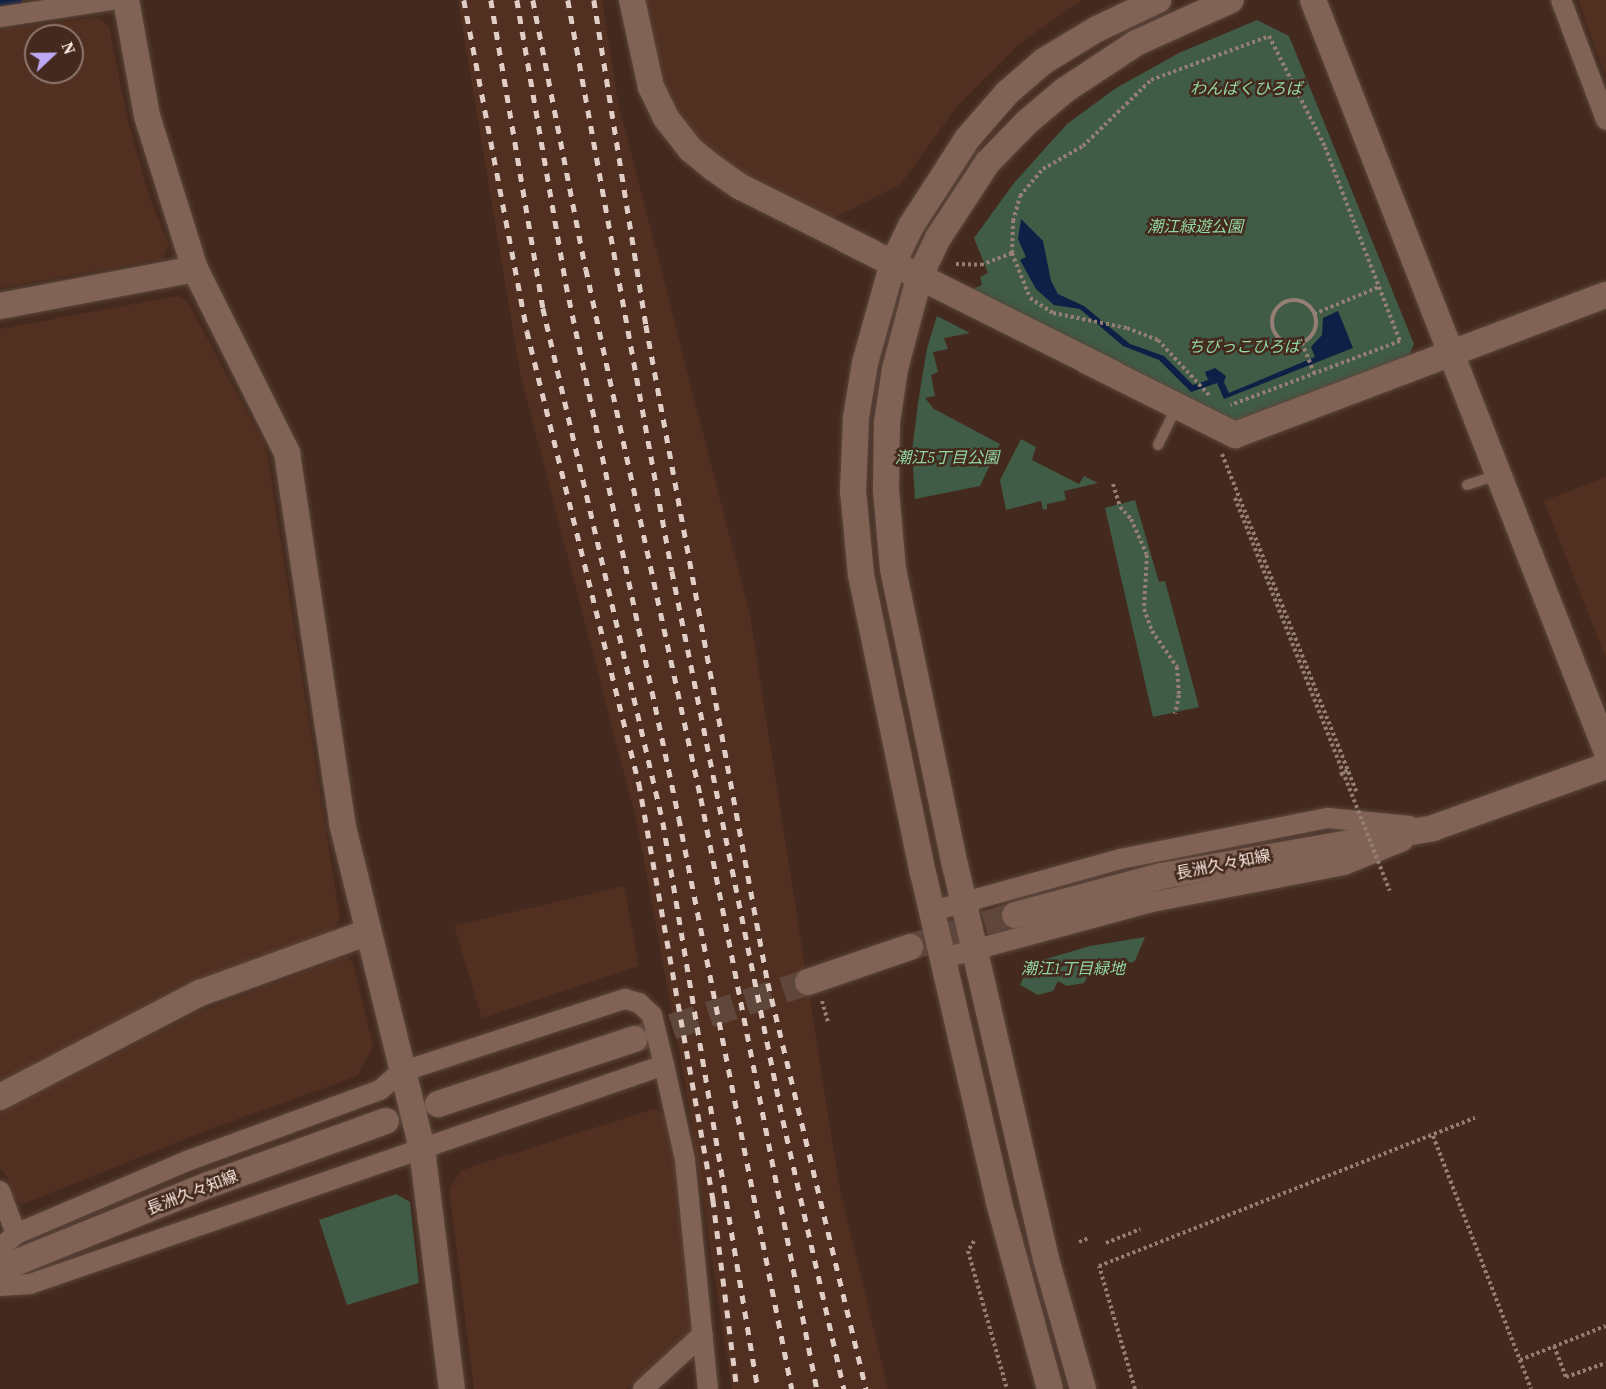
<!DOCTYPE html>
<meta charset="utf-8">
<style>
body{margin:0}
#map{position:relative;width:1606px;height:1389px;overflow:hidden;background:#442a1e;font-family:"Source Serif 4","Noto Sans JP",serif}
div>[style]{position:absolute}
.built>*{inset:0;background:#513021}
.green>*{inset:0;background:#405b46}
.water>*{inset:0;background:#0e2046}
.river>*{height:39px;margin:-19.5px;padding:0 19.5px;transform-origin:19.5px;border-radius:19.5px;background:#0e2046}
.tertiary-tunnel>*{height:26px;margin-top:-13px;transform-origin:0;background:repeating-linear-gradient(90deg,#60473c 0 26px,transparent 0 39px)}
.path>*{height:4px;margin-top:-2px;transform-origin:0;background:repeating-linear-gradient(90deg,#957f75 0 3px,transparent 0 6px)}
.path>.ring{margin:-2px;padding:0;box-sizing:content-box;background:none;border:4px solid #957f75;border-radius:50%}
.roads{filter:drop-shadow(0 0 2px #5c463c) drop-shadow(0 0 2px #5c463c)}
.service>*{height:10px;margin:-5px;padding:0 5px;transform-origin:5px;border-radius:5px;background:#816356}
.minor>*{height:20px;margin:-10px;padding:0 10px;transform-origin:10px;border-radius:10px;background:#816356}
.tertiary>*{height:26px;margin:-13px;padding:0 13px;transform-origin:13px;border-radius:13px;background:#816356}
.rail>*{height:4.5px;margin-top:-2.25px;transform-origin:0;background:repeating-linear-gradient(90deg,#e1cec6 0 8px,transparent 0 16px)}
.path-bridge>*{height:4px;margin-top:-2px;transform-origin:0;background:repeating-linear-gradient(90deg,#957f75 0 3px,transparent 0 6px)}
span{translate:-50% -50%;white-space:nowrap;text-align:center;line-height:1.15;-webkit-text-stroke:5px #442a1e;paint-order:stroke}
.park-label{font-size:16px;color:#91d8a2;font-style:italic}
.street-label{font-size:16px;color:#fceae3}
.north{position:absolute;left:24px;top:24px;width:60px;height:60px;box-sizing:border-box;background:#442a1e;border:2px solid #8e776d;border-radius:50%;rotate:68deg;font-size:16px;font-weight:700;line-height:24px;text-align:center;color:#fceae3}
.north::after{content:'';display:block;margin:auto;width:21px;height:27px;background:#bea9f4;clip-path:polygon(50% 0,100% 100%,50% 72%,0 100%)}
</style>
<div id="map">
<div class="built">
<div style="clip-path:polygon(458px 0,602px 0,618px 102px,750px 616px,839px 1185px,888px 1389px,732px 1389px,686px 1088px,637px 823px,520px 373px)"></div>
<div style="clip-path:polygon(632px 0,1082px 0,1020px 43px,958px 105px,901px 184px,834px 218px,741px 187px,666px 118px)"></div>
<div style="clip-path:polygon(1578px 0,1606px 0,1606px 77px)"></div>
<div style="clip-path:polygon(evenodd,98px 17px,109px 27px,127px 118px,150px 199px,169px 245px,162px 259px,0 288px,0 30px,98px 17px,36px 36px,72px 36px,72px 72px,36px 72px,36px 36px)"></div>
<div style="clip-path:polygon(177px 296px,187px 301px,266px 447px,340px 919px,332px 933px,187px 988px,0 1083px,0 329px)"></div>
<div style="clip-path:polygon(1606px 477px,1606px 658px,1544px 501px)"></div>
<div style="clip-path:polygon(624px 886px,639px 966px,482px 1018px,454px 926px)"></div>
<div style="clip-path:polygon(347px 956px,353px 962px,373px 1047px,357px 1076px,210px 1129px,23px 1204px,13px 1198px,8px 1178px,0 1169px,0 1112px,203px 1010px)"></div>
<div style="clip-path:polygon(654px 1109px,670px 1115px,696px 1326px,626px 1389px,474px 1389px,449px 1189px,461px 1171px,480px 1164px)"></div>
</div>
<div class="green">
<div style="clip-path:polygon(1257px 20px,1289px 36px,1414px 344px,1409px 356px,1237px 420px,1226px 419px,971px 290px,982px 285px,980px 277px,988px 273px,974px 238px,1014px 183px,1067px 124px,1116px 88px,1179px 53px)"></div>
<div style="clip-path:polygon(937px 316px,970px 333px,944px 338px,948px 349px,933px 352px,938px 372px,931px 375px,935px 396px,925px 398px,934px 409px,1000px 444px,980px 486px,915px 499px,912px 451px,918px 403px,927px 348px)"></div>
<div style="clip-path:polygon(1021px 439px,1036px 447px,1032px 460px,1079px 484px,1084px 476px,1098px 483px,1064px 491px,1066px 500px,1047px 504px,1047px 509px,1043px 510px,1041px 501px,1006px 510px,1000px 480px)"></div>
<div style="clip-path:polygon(1135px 500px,1159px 582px,1165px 581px,1199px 707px,1153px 717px,1105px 508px)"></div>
<div style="clip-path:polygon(1145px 937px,1135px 961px,1118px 968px,1103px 965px,1091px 972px,1084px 983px,1067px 986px,1058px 981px,1053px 991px,1038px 995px,1020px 985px,1029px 964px,1090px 946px)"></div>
<div style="clip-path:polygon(396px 1194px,410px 1202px,419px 1283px,347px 1305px,319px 1220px)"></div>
</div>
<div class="water">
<div style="clip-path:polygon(1021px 219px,1043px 241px,1051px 281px,1058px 294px,1084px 306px,1130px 344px,1164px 356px,1193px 385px,1208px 380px,1205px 372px,1215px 368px,1226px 376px,1224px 382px,1229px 393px,1315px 357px,1311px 347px,1322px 335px,1323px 318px,1338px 311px,1353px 348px,1224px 399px,1217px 383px,1191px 392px,1159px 360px,1123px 346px,1080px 309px,1054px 305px,1036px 289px,1020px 260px,1026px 257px,1018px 239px)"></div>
</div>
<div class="river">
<div style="left:0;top:0;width:2px"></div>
</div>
<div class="tertiary-tunnel">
<div style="left:910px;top:947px;width:110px;rotate:-16.9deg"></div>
<div style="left:635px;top:1039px;width:182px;rotate:-18.2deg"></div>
</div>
<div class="path">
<div style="left:1012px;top:253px;width:48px;rotate:68.2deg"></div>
<div style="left:1030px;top:298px;width:27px;rotate:33deg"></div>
<div style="left:1053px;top:313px;width:76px;rotate:11.5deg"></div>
<div style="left:1127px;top:328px;width:33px;rotate:21deg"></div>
<div style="left:1158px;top:340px;width:75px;rotate:47.2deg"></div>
<div style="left:956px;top:264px;width:25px;rotate:2deg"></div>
<div style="left:981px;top:265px;width:33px;rotate:-21deg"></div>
<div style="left:1012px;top:253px;width:32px;rotate:-88deg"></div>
<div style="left:1013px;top:221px;width:26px;rotate:-74deg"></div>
<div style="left:1020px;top:196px;width:35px;rotate:-50deg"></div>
<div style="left:1043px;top:169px;width:46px;rotate:-29.9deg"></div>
<div style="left:1083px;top:146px;width:95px;rotate:-44.1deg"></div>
<div style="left:1151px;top:80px;width:126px;rotate:-20.4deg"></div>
<div style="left:1269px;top:36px;width:124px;rotate:63.2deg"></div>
<div style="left:1325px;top:147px;width:208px;rotate:68.9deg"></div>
<div style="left:1400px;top:341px;width:181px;rotate:159.3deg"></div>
<div class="ring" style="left:1272px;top:300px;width:40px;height:40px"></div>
<div style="left:1314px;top:314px;width:70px;rotate:-22.6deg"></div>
<div style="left:1302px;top:343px;width:35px;rotate:68deg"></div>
<div style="left:1222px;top:454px;width:363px;rotate:68.3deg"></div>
<div style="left:1113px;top:484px;width:24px;rotate:73deg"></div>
<div style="left:1120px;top:507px;width:16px;rotate:47deg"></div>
<div style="left:1131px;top:519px;width:39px;rotate:66deg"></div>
<div style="left:1147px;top:555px;width:54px;rotate:93.2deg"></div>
<div style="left:1144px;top:609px;width:23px;rotate:70deg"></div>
<div style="left:1152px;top:631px;width:44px;rotate:55.2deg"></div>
<div style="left:1177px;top:667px;width:28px;rotate:86deg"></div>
<div style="left:1179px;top:695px;width:19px;rotate:102deg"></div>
<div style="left:1340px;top:775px;width:9px;rotate:-32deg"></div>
<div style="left:822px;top:1001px;width:22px;rotate:74deg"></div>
<div style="left:1433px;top:1136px;width:271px;rotate:68.8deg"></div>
<div style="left:974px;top:1241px;width:12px;rotate:121deg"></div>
<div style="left:968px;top:1251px;width:143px;rotate:74.2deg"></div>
<div style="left:1079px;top:1242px;width:11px;rotate:-22deg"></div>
<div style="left:1106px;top:1243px;width:37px;rotate:-22deg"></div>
<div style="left:1554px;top:1346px;width:33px;rotate:69deg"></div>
<div style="left:1566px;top:1377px;width:42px;rotate:-19.3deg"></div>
<div style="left:1520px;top:1360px;width:92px;rotate:-21.6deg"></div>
<div style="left:1135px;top:1389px;width:128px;rotate:-106.3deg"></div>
<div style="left:1099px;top:1266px;width:404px;rotate:-21.5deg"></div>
</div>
<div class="roads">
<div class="service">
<div style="left:1158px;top:445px;width:30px;rotate:-64deg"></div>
<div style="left:1467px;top:485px;width:33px;rotate:-18deg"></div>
</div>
<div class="minor">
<div style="left:1561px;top:0;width:128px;rotate:69.4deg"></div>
<div style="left:0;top:17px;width:114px;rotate:-8.6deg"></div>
<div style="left:933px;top:911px;width:194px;rotate:-15.5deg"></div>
<div style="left:1120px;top:859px;width:212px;rotate:-11.2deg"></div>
<div style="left:1328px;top:818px;width:82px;rotate:5.6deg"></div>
<div style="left:944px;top:958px;width:215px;rotate:-15.1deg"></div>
<div style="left:1152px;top:902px;width:196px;rotate:-10.9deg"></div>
<div style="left:1344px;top:865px;width:64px;rotate:-22.1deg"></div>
<div style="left:664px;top:1065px;width:97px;rotate:77.5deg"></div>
<div style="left:685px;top:1160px;width:230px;rotate:84.3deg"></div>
<div style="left:0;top:1191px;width:46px;rotate:69.6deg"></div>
<div style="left:0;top:1248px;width:21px;rotate:-41deg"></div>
<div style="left:16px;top:1234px;width:186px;rotate:-23.1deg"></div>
<div style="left:187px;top:1161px;width:206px;rotate:-20.2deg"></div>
<div style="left:380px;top:1090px;width:28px;rotate:-41deg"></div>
<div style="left:401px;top:1072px;width:236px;rotate:-18.1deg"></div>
<div style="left:625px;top:999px;width:15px;rotate:16deg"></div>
<div style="left:639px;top:1003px;width:18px;rotate:43deg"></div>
<div style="left:652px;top:1015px;width:51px;rotate:76.5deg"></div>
<div style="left:664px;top:1065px;width:671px;rotate:160.94deg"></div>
<div style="left:30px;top:1284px;width:30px;rotate:176deg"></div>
<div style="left:643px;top:1389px;width:81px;rotate:-42.5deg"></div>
</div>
<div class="tertiary">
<div style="left:126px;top:0;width:118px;rotate:79.7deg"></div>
<div style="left:147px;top:116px;width:160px;rotate:72.6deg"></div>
<div style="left:195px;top:269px;width:206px;rotate:63.4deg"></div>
<div style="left:287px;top:453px;width:374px;rotate:81.5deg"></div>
<div style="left:342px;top:823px;width:336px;rotate:76.2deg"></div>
<div style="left:422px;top:1149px;width:242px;rotate:82.9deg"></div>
<div style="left:632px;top:0;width:89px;rotate:77.7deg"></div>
<div style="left:651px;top:87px;width:34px;rotate:64deg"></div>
<div style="left:666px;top:118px;width:39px;rotate:52deg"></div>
<div style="left:690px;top:149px;width:28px;rotate:39deg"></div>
<div style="left:712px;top:167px;width:35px;rotate:35deg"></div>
<div style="left:741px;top:187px;width:553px;rotate:26.66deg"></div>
<div style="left:1235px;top:435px;width:397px;rotate:-20.7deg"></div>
<div style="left:1313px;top:0;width:805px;rotate:68.66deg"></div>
<div style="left:0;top:306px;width:198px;rotate:-10.7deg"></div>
<div style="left:1015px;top:915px;width:152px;rotate:-14.9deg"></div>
<div style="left:1162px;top:876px;width:275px;rotate:-10deg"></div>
<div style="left:1433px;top:828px;width:184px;rotate:-19.7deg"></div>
<div style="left:808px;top:982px;width:108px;rotate:-18.9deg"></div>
<div style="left:0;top:1097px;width:225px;rotate:-27.5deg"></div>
<div style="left:200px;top:993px;width:177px;rotate:-19.9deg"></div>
<div style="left:438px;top:1104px;width:207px;rotate:-18.3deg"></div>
<div style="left:0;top:1269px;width:224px;rotate:-22deg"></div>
<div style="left:208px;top:1185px;width:189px;rotate:-19.8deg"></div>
<div style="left:1050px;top:1389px;width:194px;rotate:-105.3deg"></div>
<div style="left:999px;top:1202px;width:337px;rotate:-103deg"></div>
<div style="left:923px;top:874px;width:305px;rotate:-101.7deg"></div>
<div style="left:861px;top:575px;width:84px;rotate:-95.4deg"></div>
<div style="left:853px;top:491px;width:73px;rotate:-87.6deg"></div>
<div style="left:856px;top:418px;width:56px;rotate:-80.7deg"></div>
<div style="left:865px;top:363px;width:104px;rotate:-74.4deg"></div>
<div style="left:893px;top:263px;width:41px;rotate:-64.1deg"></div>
<div style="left:911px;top:226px;width:103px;rotate:-57.2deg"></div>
<div style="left:967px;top:139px;width:61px;rotate:-49deg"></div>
<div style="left:1007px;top:93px;width:49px;rotate:-40.9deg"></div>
<div style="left:1044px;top:61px;width:62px;rotate:-31.1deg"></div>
<div style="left:1097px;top:29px;width:68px;rotate:-25.4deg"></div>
<div style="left:1083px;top:1389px;width:135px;rotate:-105.9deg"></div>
<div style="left:1046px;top:1259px;width:403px;rotate:-103deg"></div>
<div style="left:955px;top:866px;width:303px;rotate:-101.8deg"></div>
<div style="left:893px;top:569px;width:79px;rotate:-95.1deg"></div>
<div style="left:886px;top:490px;width:68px;rotate:-89.2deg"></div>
<div style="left:887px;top:422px;width:54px;rotate:-81.4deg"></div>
<div style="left:895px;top:369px;width:94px;rotate:-75.2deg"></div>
<div style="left:919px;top:278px;width:44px;rotate:-64.6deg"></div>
<div style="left:938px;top:238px;width:91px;rotate:-56.7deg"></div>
<div style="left:988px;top:162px;width:56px;rotate:-45.7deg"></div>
<div style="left:1027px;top:122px;width:50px;rotate:-40.1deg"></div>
<div style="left:1065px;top:90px;width:85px;rotate:-33.5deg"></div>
<div style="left:1136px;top:43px;width:104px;rotate:-24.4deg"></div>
</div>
</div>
<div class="rail">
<div style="left:464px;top:0;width:337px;rotate:79.2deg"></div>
<div style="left:527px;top:331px;width:466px;rotate:76.1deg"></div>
<div style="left:639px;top:783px;width:423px;rotate:79.9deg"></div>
<div style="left:713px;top:1199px;width:192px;rotate:82.8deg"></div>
<div style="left:491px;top:0;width:312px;rotate:80.4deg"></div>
<div style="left:543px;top:308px;width:528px;rotate:76.86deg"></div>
<div style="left:663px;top:822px;width:575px;rotate:80.49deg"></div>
<div style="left:517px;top:0;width:288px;rotate:80.2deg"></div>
<div style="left:566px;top:284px;width:546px;rotate:78.05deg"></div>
<div style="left:679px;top:818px;width:582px;rotate:78.81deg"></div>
<div style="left:533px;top:0;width:274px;rotate:78.9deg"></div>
<div style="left:586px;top:269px;width:541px;rotate:77.74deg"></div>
<div style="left:701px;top:798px;width:602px;rotate:78.9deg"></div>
<div style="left:568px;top:0;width:580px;rotate:79.68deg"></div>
<div style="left:672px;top:571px;width:560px;rotate:78.57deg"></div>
<div style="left:783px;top:1120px;width:276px;rotate:77.2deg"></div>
<div style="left:594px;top:0;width:329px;rotate:80.9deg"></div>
<div style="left:646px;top:325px;width:669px;rotate:79.5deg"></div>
<div style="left:768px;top:983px;width:418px;rotate:76.4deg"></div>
</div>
<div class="path-bridge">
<div style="left:1235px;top:498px;width:422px;rotate:68.5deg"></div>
</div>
<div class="park-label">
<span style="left:1246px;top:88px">わんぱくひろば</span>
<span style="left:1195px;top:226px">潮江緑遊公園</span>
<span style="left:1244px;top:346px">ちびっこひろば</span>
<span style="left:947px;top:457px">潮江5丁目公園</span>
<span style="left:1073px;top:968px">潮江1丁目緑地</span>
</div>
<div class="street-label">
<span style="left:1223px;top:864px;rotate:-11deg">長洲久々知線</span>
<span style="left:192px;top:1192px;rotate:-21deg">長洲久々知線</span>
</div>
<div class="north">N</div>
</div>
